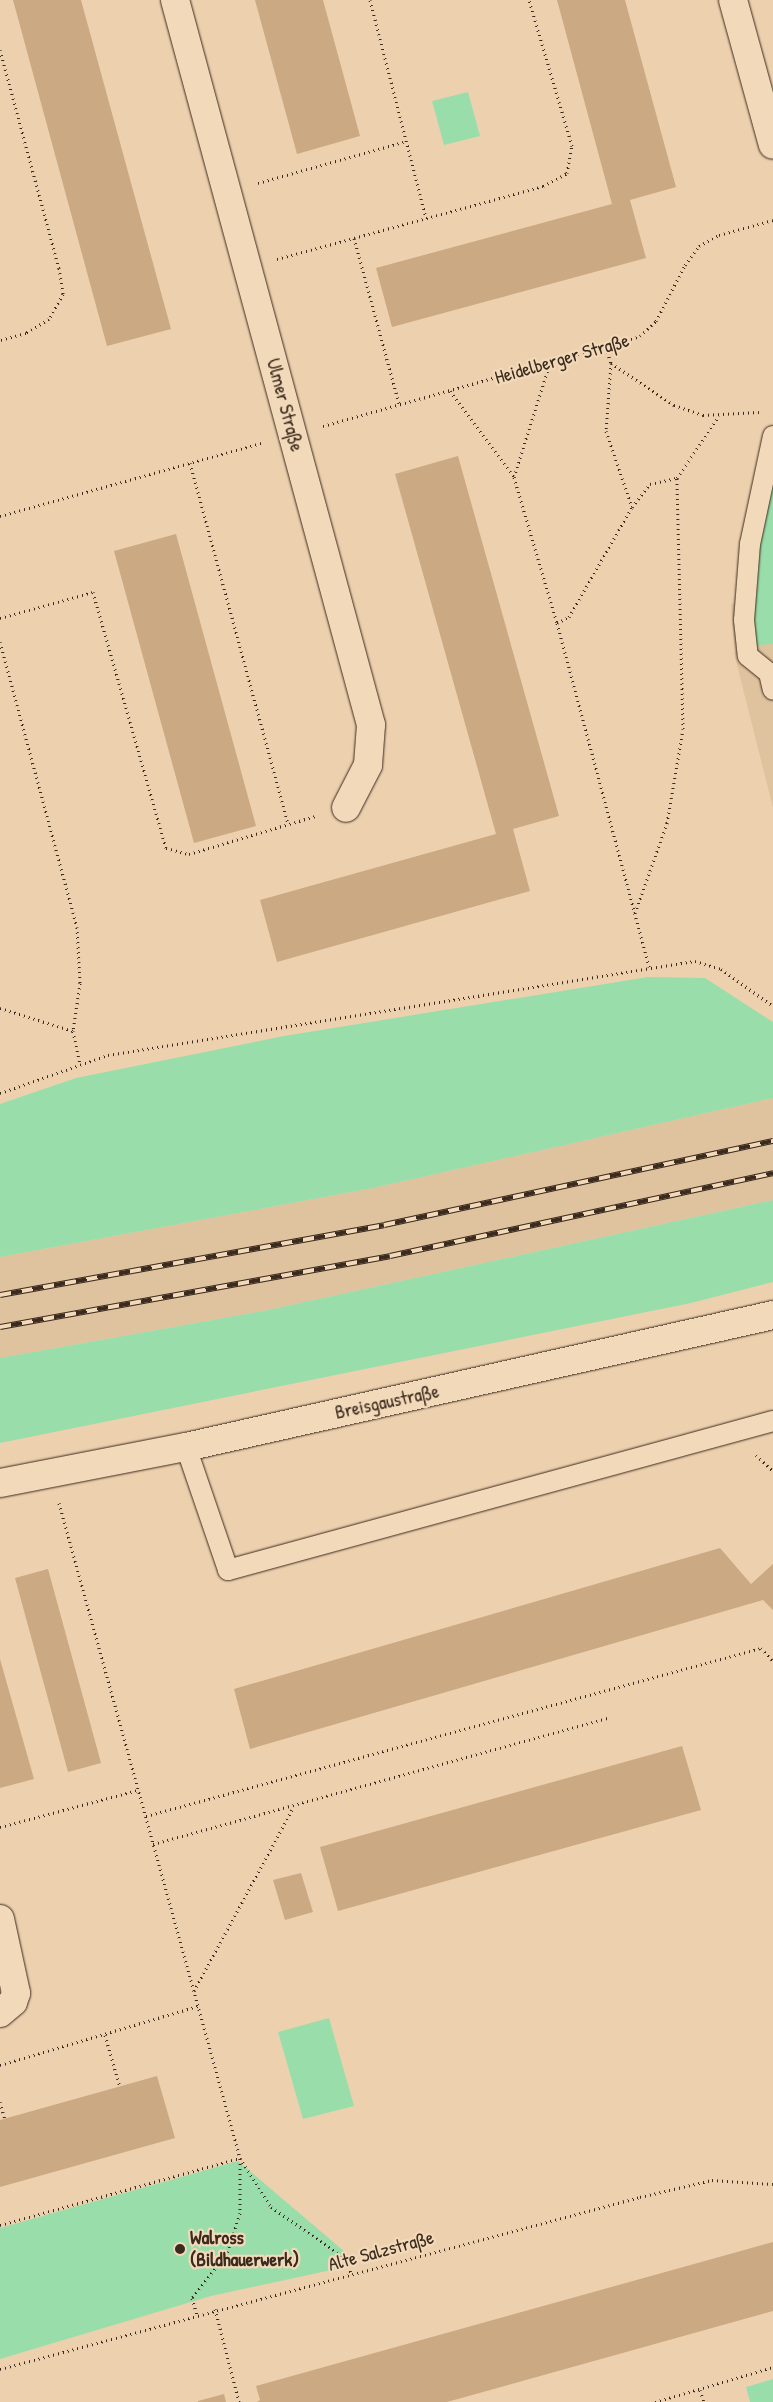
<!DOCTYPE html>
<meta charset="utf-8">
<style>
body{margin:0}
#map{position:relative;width:773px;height:2402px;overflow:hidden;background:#edd1ae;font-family:"Patrick Hand",sans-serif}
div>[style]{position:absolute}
.built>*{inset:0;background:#dfc29e}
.green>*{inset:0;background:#99deaa}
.building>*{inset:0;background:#caa983}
.path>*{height:3px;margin-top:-1.5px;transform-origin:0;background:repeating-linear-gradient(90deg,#3b2a1e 0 1px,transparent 0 5px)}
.roads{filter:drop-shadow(0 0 1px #3b2a1e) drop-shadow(0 0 1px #3b2a1e)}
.service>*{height:20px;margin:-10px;padding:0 10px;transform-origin:10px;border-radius:10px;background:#f2d9b9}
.minor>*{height:28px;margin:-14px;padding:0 14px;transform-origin:14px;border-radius:14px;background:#f2d9b9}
.tertiary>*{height:28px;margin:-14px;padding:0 14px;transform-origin:14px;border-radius:14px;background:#f2d9b9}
.rail>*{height:5.5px;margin-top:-2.75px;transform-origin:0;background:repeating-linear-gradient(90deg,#f2d9b9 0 11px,#3b2a1e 0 22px);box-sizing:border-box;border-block:1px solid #3b2a1e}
.dots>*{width:14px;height:14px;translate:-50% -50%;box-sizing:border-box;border:2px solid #f2d9b9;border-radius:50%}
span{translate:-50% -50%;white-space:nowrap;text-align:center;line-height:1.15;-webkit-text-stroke:4.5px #f2d9b9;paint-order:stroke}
.street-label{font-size:19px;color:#3b2a1e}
.poi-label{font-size:19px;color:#3b2a1e;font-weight:700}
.left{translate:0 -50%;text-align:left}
</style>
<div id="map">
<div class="built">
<div style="clip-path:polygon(773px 593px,773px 808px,735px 657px,731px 604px)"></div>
<div style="clip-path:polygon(773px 1098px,773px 1200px,268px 1310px,0 1358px,0 1257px,373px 1188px)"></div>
</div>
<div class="green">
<div style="clip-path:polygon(468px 92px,480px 136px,444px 145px,432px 101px)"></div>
<div style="clip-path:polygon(773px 436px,773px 644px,745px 646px)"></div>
<div style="clip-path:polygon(648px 977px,705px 978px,773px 1022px,773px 1098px,373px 1188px,0 1257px,0 1104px,76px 1078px,284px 1036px)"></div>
<div style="clip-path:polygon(773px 1200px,773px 1282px,691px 1303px,0 1443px,0 1358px,268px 1310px)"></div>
<div style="clip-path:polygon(329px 2018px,354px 2106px,303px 2119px,278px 2032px)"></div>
<div style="clip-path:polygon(238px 2161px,359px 2264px,211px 2296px,0 2359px,0 2228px)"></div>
<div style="clip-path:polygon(773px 2379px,773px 2402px,750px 2402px,746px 2387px)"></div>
</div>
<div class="building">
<div style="clip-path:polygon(13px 0,81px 0,171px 329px,107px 346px)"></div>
<div style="clip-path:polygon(255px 0,323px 0,360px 136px,297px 154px)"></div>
<div style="clip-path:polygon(557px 0,625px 0,676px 187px,630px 200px,646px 258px,392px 327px,376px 268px,612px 204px)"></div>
<div style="clip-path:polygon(458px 456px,559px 816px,513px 829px,530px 891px,277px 962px,260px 900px,496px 834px,395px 474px)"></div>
<div style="clip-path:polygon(176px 534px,256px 826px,194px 843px,114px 551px)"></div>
<div style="clip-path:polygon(720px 1548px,751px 1584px,773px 1564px,773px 1610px,763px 1600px,250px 1749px,234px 1689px)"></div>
<div style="clip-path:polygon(48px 1569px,101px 1763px,68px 1772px,15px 1578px)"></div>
<div style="clip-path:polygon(0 1659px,34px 1779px,0 1788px)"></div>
<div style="clip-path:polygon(682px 1746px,701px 1810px,338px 1911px,320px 1847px)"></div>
<div style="clip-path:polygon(301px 1873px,313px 1912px,285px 1920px,273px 1880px)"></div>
<div style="clip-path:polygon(157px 2076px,175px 2138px,0 2187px,0 2120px)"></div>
<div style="clip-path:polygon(773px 2242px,773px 2311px,447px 2402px,257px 2402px,260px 2400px,256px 2386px)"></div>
<div style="clip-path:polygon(224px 2394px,226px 2402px,198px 2402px,198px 2401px)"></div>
</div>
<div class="path">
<div style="left:370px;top:0;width:225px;rotate:75.6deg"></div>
<div style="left:0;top:50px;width:226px;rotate:74.9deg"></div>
<div style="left:59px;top:268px;width:26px;rotate:81deg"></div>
<div style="left:63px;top:294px;width:29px;rotate:119deg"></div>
<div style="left:49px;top:319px;width:27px;rotate:149deg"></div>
<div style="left:26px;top:333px;width:27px;rotate:165deg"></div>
<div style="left:258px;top:183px;width:154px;rotate:-15.8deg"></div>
<div style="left:354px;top:238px;width:172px;rotate:74.8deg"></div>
<div style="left:277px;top:259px;width:276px;rotate:-15.3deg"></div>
<div style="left:543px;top:186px;width:27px;rotate:-28deg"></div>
<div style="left:567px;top:173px;width:27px;rotate:-80deg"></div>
<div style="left:572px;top:146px;width:152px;rotate:-106.4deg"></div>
<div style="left:606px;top:347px;width:17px;rotate:73deg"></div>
<div style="left:611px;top:363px;width:76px;rotate:33.7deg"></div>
<div style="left:674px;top:405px;width:31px;rotate:19deg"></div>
<div style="left:703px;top:415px;width:56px;rotate:-3.1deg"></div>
<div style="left:611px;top:363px;width:68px;rotate:94.2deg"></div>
<div style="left:606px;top:431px;width:80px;rotate:71.1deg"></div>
<div style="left:450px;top:391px;width:107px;rotate:53.3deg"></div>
<div style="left:514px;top:477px;width:152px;rotate:73.6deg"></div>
<div style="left:557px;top:623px;width:356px;rotate:75deg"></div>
<div style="left:323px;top:426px;width:330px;rotate:-15.8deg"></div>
<div style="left:640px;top:336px;width:22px;rotate:-43deg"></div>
<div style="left:656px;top:321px;width:63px;rotate:-62.6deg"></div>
<div style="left:685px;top:265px;width:24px;rotate:-54deg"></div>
<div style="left:699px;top:246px;width:23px;rotate:-29deg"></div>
<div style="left:719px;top:235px;width:56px;rotate:-15.5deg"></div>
<div style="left:190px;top:463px;width:374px;rotate:74.8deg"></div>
<div style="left:514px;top:477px;width:120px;rotate:-72.5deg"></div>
<div style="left:0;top:516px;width:272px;rotate:-15.6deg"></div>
<div style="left:0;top:618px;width:97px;rotate:-15.6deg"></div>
<div style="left:93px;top:592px;width:266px;rotate:74.1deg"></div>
<div style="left:166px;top:848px;width:24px;rotate:15deg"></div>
<div style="left:189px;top:854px;width:133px;rotate:-16.7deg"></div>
<div style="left:557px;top:623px;width:13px;rotate:-27deg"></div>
<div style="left:569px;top:617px;width:127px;rotate:-60.2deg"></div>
<div style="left:632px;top:507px;width:29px;rotate:-52deg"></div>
<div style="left:650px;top:484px;width:28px;rotate:-13deg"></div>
<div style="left:0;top:642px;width:295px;rotate:74.9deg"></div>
<div style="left:77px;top:927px;width:56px;rotate:86.9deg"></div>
<div style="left:80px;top:983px;width:49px;rotate:98.3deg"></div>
<div style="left:73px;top:1031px;width:33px;rotate:78deg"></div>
<div style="left:635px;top:913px;width:96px;rotate:-70.4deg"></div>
<div style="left:667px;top:823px;width:95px;rotate:-80.3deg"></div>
<div style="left:683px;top:729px;width:251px;rotate:-91.4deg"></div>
<div style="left:677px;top:478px;width:75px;rotate:-55.9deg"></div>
<div style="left:0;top:1008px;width:77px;rotate:17.5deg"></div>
<div style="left:0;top:1093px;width:114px;rotate:-19.4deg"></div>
<div style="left:108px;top:1055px;width:594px;rotate:-9.1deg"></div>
<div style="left:695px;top:961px;width:27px;rotate:17deg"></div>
<div style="left:721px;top:969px;width:64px;rotate:35.4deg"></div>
<div style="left:756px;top:1455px;width:23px;rotate:43deg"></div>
<div style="left:59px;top:1503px;width:680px;rotate:74.55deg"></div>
<div style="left:240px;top:2158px;width:58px;rotate:57.7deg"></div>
<div style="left:271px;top:2207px;width:88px;rotate:34.4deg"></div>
<div style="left:344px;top:2257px;width:17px;rotate:66deg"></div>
<div style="left:146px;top:1816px;width:638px;rotate:-15.28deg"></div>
<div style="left:761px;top:1648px;width:18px;rotate:47deg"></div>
<div style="left:0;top:1827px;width:143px;rotate:-15deg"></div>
<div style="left:153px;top:1844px;width:472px;rotate:-15.5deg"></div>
<div style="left:194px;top:1991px;width:210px;rotate:-61.6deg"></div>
<div style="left:105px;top:2035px;width:54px;rotate:73.9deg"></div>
<div style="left:0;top:2065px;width:207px;rotate:-16.6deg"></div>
<div style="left:0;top:2102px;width:18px;rotate:74deg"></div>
<div style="left:0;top:2225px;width:249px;rotate:-15.6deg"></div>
<div style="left:240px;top:2158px;width:55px;rotate:90deg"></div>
<div style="left:240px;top:2213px;width:42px;rotate:108deg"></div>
<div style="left:227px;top:2253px;width:57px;rotate:127.9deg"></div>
<div style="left:192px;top:2298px;width:17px;rotate:73deg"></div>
<div style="left:215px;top:2309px;width:96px;rotate:75.5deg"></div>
<div style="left:0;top:2369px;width:663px;rotate:-15.04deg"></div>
<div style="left:640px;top:2197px;width:74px;rotate:-13.3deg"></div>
<div style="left:712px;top:2180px;width:61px;rotate:3.8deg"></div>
<div style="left:700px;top:2390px;width:13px;rotate:72deg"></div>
<div style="left:655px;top:2402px;width:123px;rotate:-16.5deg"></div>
</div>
<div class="roads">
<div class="service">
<div style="left:773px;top:436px;width:110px;rotate:102deg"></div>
<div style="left:750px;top:544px;width:76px;rotate:94.5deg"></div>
<div style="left:744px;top:620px;width:36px;rotate:84deg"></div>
<div style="left:748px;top:656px;width:27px;rotate:39deg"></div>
<div style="left:769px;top:673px;width:17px;rotate:77deg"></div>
<div style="left:186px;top:1447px;width:130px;rotate:71.1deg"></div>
<div style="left:228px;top:1570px;width:565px;rotate:-15.29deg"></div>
</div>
<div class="minor">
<div style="left:175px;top:0;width:751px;rotate:74.87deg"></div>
<div style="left:371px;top:725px;width:40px;rotate:94.3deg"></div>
<div style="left:368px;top:765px;width:48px;rotate:117.1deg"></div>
<div style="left:733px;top:0;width:150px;rotate:74.6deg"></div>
<div style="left:0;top:1919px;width:76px;rotate:77.8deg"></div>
<div style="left:16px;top:1993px;width:9px;rotate:108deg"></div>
<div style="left:13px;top:2002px;width:17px;rotate:140deg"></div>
</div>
<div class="tertiary">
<div style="left:0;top:1483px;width:189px;rotate:-11deg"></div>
<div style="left:186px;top:1447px;width:602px;rotate:-12.67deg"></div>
</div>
</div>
<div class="rail">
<div style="left:0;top:1295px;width:390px;rotate:-10.3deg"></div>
<div style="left:384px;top:1225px;width:398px;rotate:-12.2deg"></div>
<div style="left:0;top:1327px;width:396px;rotate:-10.3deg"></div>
<div style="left:390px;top:1256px;width:392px;rotate:-12.2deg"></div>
</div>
<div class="dots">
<div style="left:180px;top:2249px;background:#3b2a1e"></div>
</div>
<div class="street-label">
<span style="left:562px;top:359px;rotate:-16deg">Heidelberger Straße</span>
<span style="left:285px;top:405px;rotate:75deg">Ulmer Straße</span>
<span style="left:387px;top:1402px;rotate:-12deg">Breisgaustraße</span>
<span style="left:381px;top:2251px;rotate:-15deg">Alte Salzstraße</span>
</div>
<div class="poi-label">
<span class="left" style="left:190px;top:2249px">Walross<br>(Bildhauerwerk)</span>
</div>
</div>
